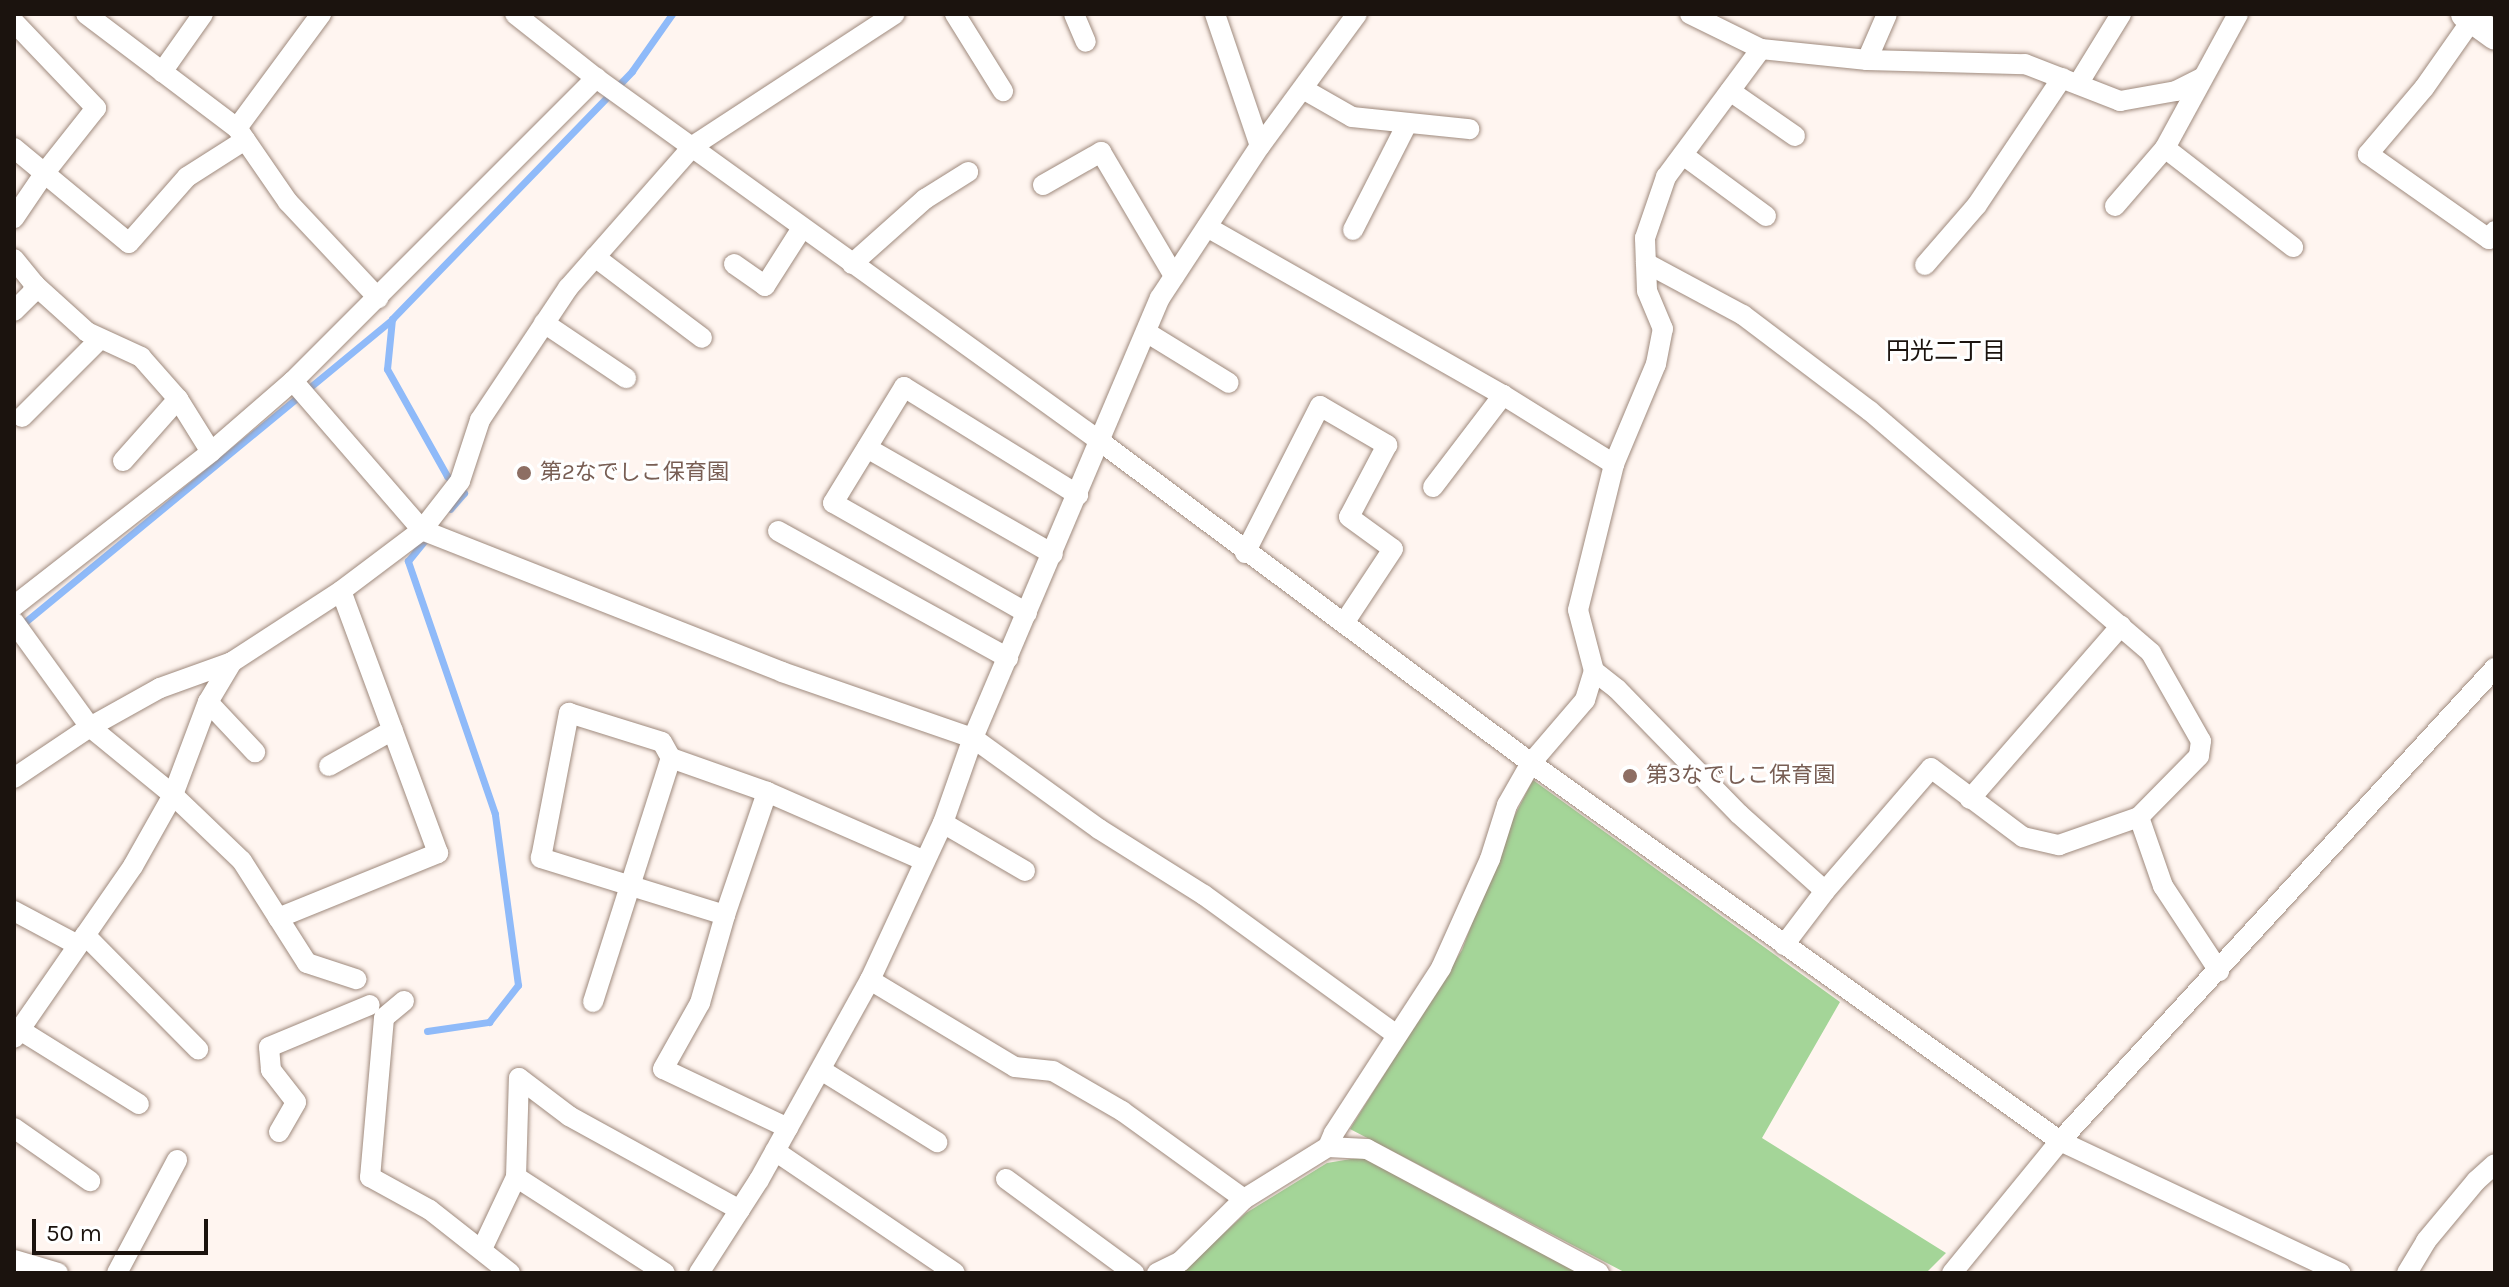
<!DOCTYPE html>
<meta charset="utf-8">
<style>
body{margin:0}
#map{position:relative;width:2509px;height:1287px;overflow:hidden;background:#fff5f0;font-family:Karla,"Noto Sans JP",sans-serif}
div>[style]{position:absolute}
.green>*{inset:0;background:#a4d598}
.stream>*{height:7px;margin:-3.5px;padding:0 3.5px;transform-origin:3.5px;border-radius:3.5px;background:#8fbaf9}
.roads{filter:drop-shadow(0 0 2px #9f8a7d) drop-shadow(0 0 2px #9f8a7d)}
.minor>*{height:20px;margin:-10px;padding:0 10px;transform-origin:10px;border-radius:10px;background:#fff}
.secondary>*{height:28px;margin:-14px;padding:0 14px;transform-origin:14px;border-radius:14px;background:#fff}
.dots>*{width:22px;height:22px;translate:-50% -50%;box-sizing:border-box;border:4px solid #fff;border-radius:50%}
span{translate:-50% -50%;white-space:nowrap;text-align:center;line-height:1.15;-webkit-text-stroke:6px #fff;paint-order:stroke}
.education-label{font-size:22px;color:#785e54}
.left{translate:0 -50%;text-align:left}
.neighbourhood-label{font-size:24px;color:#1b130e}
.frame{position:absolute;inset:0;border:16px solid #1b130e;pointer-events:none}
.scale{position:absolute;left:32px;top:1219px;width:176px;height:36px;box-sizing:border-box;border:4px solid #1b130e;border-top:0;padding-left:10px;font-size:24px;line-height:28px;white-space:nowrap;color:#1b130e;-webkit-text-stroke:6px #fff;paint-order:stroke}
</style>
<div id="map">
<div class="green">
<div style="clip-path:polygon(1533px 780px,1840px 1002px,1762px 1138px,1946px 1253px,1926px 1273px,1626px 1273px,1350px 1129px,1462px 950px,1505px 834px)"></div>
<div style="clip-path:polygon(1363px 1157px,1584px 1273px,1174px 1273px,1189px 1265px,1246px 1213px,1327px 1163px)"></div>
</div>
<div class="stream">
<div style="left:392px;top:319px;width:50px;rotate:95.7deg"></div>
<div style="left:387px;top:369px;width:123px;rotate:60.7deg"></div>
<div style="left:447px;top:476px;width:24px;rotate:45deg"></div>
<div style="left:464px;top:493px;width:21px;rotate:131deg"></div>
<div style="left:19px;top:627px;width:484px;rotate:-39.5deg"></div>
<div style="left:392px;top:319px;width:345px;rotate:-45.9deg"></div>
<div style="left:632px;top:71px;width:70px;rotate:-54.9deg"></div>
<div style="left:427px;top:1031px;width:63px;rotate:-8.3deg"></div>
<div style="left:489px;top:1022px;width:47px;rotate:-51.9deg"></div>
<div style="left:518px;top:985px;width:173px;rotate:-97.7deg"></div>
<div style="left:495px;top:814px;width:268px;rotate:-109deg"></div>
<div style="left:408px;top:561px;width:35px;rotate:-51deg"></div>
</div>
<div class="roads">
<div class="minor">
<div style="left:86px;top:14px;width:189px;rotate:37.1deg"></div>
<div style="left:237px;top:128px;width:90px;rotate:55.4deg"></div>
<div style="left:288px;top:202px;width:132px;rotate:46.8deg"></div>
<div style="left:515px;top:14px;width:103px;rotate:38.3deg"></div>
<div style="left:596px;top:78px;width:623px;rotate:35.78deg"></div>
<div style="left:1101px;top:442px;width:537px;rotate:36.74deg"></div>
<div style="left:1531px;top:763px;width:650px;rotate:35.55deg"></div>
<div style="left:2060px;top:1141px;width:310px;rotate:25.2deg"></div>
<div style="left:955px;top:14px;width:91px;rotate:58.1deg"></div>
<div style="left:1074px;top:14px;width:30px;rotate:67deg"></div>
<div style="left:1215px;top:14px;width:139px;rotate:71.2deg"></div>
<div style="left:1690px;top:14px;width:79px;rotate:26.2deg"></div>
<div style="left:1761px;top:49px;width:107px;rotate:5.9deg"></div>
<div style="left:1867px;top:60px;width:158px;rotate:1.5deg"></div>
<div style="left:2025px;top:64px;width:102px;rotate:21.3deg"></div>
<div style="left:2120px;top:101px;width:57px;rotate:-10.1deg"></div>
<div style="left:2176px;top:91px;width:29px;rotate:-27deg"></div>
<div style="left:2476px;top:14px;width:90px;rotate:125.1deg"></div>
<div style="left:2424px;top:88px;width:87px;rotate:130.3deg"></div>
<div style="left:2368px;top:154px;width:148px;rotate:35.1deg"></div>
<div style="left:2489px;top:239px;width:10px;rotate:-53deg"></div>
<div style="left:14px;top:22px;width:119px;rotate:46.4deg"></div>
<div style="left:96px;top:108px;width:80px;rotate:128.4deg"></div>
<div style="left:46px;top:171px;width:57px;rotate:124.2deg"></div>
<div style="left:1867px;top:60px;width:50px;rotate:-66.5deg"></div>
<div style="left:162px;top:72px;width:71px;rotate:-54.7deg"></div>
<div style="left:2078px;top:84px;width:82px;rotate:-58.4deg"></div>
<div style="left:1303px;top:89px;width:56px;rotate:29.7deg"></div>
<div style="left:1352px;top:117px;width:118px;rotate:5.9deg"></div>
<div style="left:1730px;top:91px;width:79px;rotate:34.7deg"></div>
<div style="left:237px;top:128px;width:142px;rotate:-53.6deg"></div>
<div style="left:14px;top:148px;width:149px;rotate:39.6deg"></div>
<div style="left:129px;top:243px;width:88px;rotate:-48.7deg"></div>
<div style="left:187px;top:177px;width:69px;rotate:-32.5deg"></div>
<div style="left:2165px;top:148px;width:162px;rotate:37.7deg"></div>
<div style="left:1683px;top:155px;width:103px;rotate:36.3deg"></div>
<div style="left:1043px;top:185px;width:67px;rotate:-29.6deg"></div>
<div style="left:1101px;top:152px;width:144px;rotate:59.5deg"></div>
<div style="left:2115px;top:206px;width:77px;rotate:-49.2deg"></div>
<div style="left:2165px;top:148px;width:153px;rotate:-61.4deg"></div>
<div style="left:1207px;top:227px;width:340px;rotate:29.6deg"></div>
<div style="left:1503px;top:395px;width:131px;rotate:31.9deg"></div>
<div style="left:1353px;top:230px;width:119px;rotate:-63deg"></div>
<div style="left:595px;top:257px;width:134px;rotate:37.1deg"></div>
<div style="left:14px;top:259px;width:33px;rotate:51deg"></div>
<div style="left:35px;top:285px;width:70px;rotate:42.1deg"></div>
<div style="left:87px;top:332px;width:60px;rotate:24.8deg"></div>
<div style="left:141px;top:357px;width:56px;rotate:48.6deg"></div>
<div style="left:178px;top:399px;width:62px;rotate:58.1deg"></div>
<div style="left:1646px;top:263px;width:110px;rotate:28.2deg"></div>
<div style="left:1743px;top:315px;width:159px;rotate:37.1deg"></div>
<div style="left:1870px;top:411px;width:371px;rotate:40.7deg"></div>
<div style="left:2151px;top:653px;width:101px;rotate:60.4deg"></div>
<div style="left:2201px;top:741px;width:15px;rotate:98deg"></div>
<div style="left:2199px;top:756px;width:86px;rotate:134.5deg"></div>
<div style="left:2139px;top:817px;width:73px;rotate:70.8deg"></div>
<div style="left:2163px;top:886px;width:102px;rotate:56.6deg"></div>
<div style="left:734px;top:264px;width:38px;rotate:35deg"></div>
<div style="left:765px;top:286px;width:69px;rotate:-57.5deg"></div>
<div style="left:852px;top:264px;width:98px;rotate:-41.7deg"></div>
<div style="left:925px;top:199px;width:51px;rotate:-32.1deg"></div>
<div style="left:1925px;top:265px;width:79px;rotate:-49.1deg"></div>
<div style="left:1977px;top:205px;width:153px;rotate:-56.2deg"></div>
<div style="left:14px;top:311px;width:25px;rotate:-45deg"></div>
<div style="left:32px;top:293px;width:9px;rotate:-69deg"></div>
<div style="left:544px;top:323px;width:99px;rotate:33.9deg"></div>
<div style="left:1146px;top:332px;width:97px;rotate:31.6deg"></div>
<div style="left:293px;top:381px;width:197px;rotate:49.1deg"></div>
<div style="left:422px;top:530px;width:387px;rotate:21.5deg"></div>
<div style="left:782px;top:672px;width:202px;rotate:19.1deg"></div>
<div style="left:973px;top:738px;width:155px;rotate:35.8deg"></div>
<div style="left:1099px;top:829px;width:124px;rotate:32.2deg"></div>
<div style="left:1204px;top:895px;width:238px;rotate:36deg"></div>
<div style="left:22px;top:417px;width:110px;rotate:-45deg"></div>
<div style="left:867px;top:448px;width:214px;rotate:29.7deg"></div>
<div style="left:123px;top:461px;width:83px;rotate:-48.4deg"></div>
<div style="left:1433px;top:487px;width:116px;rotate:-52.7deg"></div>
<div style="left:778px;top:531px;width:263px;rotate:28.9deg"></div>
<div style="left:1245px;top:553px;width:165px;rotate:-63deg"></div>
<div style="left:1320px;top:406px;width:78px;rotate:30.2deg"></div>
<div style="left:1387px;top:445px;width:81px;rotate:117.8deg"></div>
<div style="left:1349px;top:517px;width:54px;rotate:36deg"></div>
<div style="left:1393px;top:549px;width:89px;rotate:123.5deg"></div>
<div style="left:14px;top:606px;width:250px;rotate:-38deg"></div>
<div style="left:211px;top:452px;width:108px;rotate:-40.9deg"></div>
<div style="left:293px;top:381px;width:429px;rotate:-45deg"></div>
<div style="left:1027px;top:613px;width:223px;rotate:-150.4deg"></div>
<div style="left:833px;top:503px;width:136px;rotate:-58.5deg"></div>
<div style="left:904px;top:387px;width:205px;rotate:31.8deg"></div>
<div style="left:14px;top:622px;width:130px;rotate:54.1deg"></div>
<div style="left:90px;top:727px;width:107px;rotate:39.3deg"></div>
<div style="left:173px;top:795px;width:95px;rotate:43.7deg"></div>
<div style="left:242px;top:861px;width:121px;rotate:57.5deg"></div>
<div style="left:307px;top:963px;width:52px;rotate:18.1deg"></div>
<div style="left:1594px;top:671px;width:29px;rotate:38deg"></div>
<div style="left:1617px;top:689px;width:175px;rotate:45.7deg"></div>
<div style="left:1739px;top:814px;width:115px;rotate:41.8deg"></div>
<div style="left:208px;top:702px;width:69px;rotate:46.8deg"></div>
<div style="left:329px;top:766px;width:73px;rotate:-29.4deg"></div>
<div style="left:14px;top:778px;width:92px;rotate:-33.9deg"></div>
<div style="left:90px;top:727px;width:80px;rotate:-29.1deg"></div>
<div style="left:160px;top:688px;width:77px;rotate:-19.9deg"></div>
<div style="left:232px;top:662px;width:130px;rotate:-33.1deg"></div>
<div style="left:341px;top:591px;width:101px;rotate:-37deg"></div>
<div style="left:422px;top:530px;width:62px;rotate:-52.2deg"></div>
<div style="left:460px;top:481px;width:64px;rotate:-71.8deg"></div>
<div style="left:480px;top:420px;width:159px;rotate:-56.3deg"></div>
<div style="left:568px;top:288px;width:189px;rotate:-48.6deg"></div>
<div style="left:693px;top:146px;width:241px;rotate:-33.2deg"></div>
<div style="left:1970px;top:799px;width:230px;rotate:-48.9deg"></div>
<div style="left:943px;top:823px;width:95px;rotate:30.3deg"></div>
<div style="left:14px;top:911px;width:72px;rotate:28deg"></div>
<div style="left:725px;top:915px;width:130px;rotate:-71.1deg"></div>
<div style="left:278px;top:918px;width:173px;rotate:-22.1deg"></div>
<div style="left:438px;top:853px;width:279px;rotate:-110.3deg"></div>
<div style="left:85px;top:935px;width:161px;rotate:45.3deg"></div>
<div style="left:1784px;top:945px;width:68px;rotate:-52.8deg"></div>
<div style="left:1825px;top:891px;width:162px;rotate:-49.2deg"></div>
<div style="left:1931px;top:768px;width:115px;rotate:36.9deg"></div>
<div style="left:2023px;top:837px;width:37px;rotate:13deg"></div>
<div style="left:2059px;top:845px;width:85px;rotate:-19.3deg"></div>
<div style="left:870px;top:980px;width:169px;rotate:31deg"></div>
<div style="left:1015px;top:1067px;width:38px;rotate:6deg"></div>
<div style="left:1053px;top:1071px;width:80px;rotate:30.1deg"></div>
<div style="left:1122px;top:1111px;width:150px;rotate:35.8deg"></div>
<div style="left:1244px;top:1199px;width:99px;rotate:-31.8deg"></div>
<div style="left:1328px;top:1147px;width:39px;rotate:3deg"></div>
<div style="left:1367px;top:1149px;width:263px;rotate:28.1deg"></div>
<div style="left:404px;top:1001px;width:26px;rotate:140deg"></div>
<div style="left:384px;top:1018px;width:160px;rotate:95deg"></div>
<div style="left:370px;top:1177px;width:68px;rotate:28.8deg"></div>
<div style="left:430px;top:1210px;width:102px;rotate:38.2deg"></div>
<div style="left:593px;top:1002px;width:256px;rotate:-72.3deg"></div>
<div style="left:20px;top:1030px;width:140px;rotate:31.9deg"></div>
<div style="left:14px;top:1038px;width:209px;rotate:-55.3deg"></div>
<div style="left:133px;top:866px;width:81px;rotate:-60.6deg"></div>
<div style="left:173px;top:795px;width:99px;rotate:-69.4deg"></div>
<div style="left:208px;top:702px;width:47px;rotate:-59deg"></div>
<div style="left:821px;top:1070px;width:137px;rotate:31.8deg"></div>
<div style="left:14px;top:1128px;width:93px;rotate:34.9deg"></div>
<div style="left:788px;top:1128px;width:138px;rotate:-154.7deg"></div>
<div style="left:663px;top:1069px;width:76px;rotate:-60.7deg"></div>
<div style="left:700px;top:1003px;width:91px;rotate:-74.1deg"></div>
<div style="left:725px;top:915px;width:193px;rotate:-162.8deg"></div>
<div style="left:541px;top:858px;width:148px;rotate:-79.1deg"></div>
<div style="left:569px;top:713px;width:97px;rotate:17.3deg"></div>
<div style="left:662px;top:742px;width:18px;rotate:61deg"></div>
<div style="left:671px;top:758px;width:102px;rotate:19.5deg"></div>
<div style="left:767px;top:792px;width:172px;rotate:23.6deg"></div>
<div style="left:279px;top:1132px;width:34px;rotate:-60deg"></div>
<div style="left:296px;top:1102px;width:41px;rotate:-128deg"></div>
<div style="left:271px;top:1070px;width:23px;rotate:-95deg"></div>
<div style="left:269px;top:1047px;width:109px;rotate:-22.6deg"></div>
<div style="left:1328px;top:1147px;width:15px;rotate:-67deg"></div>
<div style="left:1334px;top:1133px;width:197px;rotate:-57deg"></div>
<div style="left:1441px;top:968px;width:120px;rotate:-65.8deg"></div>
<div style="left:1490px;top:859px;width:57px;rotate:-72.5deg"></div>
<div style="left:1507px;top:805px;width:48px;rotate:-60.3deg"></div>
<div style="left:1531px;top:763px;width:83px;rotate:-49.4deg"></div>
<div style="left:1585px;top:700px;width:30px;rotate:-73deg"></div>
<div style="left:1594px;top:671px;width:63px;rotate:-104.7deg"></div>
<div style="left:1578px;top:610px;width:150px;rotate:-76.1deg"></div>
<div style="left:1614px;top:464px;width:108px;rotate:-67.2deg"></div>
<div style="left:1656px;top:364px;width:36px;rotate:-79deg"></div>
<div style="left:1663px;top:329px;width:41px;rotate:-112.8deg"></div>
<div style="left:1647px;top:291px;width:53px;rotate:-92.2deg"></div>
<div style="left:1645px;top:238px;width:65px;rotate:-71deg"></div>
<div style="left:1666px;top:177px;width:159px;rotate:-53.4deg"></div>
<div style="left:775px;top:1151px;width:217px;rotate:34.1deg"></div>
<div style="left:516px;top:1177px;width:177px;rotate:32.8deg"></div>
<div style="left:1006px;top:1179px;width:159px;rotate:36.3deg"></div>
<div style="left:482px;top:1249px;width:80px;rotate:-64.7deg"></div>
<div style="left:516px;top:1177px;width:99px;rotate:-88.3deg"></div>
<div style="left:519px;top:1078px;width:63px;rotate:37.2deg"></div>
<div style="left:569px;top:1116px;width:195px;rotate:28.8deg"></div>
<div style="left:14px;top:1260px;width:46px;rotate:16.5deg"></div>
<div style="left:117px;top:1273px;width:128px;rotate:-62deg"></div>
<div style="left:699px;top:1273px;width:111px;rotate:-57.2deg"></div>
<div style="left:759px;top:1180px;width:229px;rotate:-61deg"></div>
<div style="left:870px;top:980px;width:173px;rotate:-65.1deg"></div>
<div style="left:943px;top:823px;width:90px;rotate:-70.6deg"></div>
<div style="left:973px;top:738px;width:478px;rotate:-67deg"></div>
<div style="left:1160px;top:298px;width:182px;rotate:-56.7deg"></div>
<div style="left:1260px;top:146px;width:164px;rotate:-53.7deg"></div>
<div style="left:1157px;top:1273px;width:25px;rotate:-26deg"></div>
<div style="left:1180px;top:1262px;width:90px;rotate:-44.5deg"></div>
<div style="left:1952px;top:1273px;width:171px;rotate:-50.7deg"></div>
<div style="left:2060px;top:1141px;width:643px;rotate:-47.4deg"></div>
<div style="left:2407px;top:1273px;width:37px;rotate:-59deg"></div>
<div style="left:2426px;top:1241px;width:78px;rotate:-50.2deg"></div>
<div style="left:2476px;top:1181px;width:25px;rotate:-42deg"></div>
</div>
<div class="secondary">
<div style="left:2465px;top:14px;width:37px;rotate:36deg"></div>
</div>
</div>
<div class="dots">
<div style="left:524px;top:473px;background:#8d6e63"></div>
<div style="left:1630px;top:776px;background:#8d6e63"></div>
</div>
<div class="education-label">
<span class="left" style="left:540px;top:473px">第2なでしこ保育園</span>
<span class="left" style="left:1646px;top:776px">第3なでしこ保育園</span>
</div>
<div class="neighbourhood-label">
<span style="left:1946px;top:352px">円光二丁目</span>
</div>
<div class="frame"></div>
<div class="scale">50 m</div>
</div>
